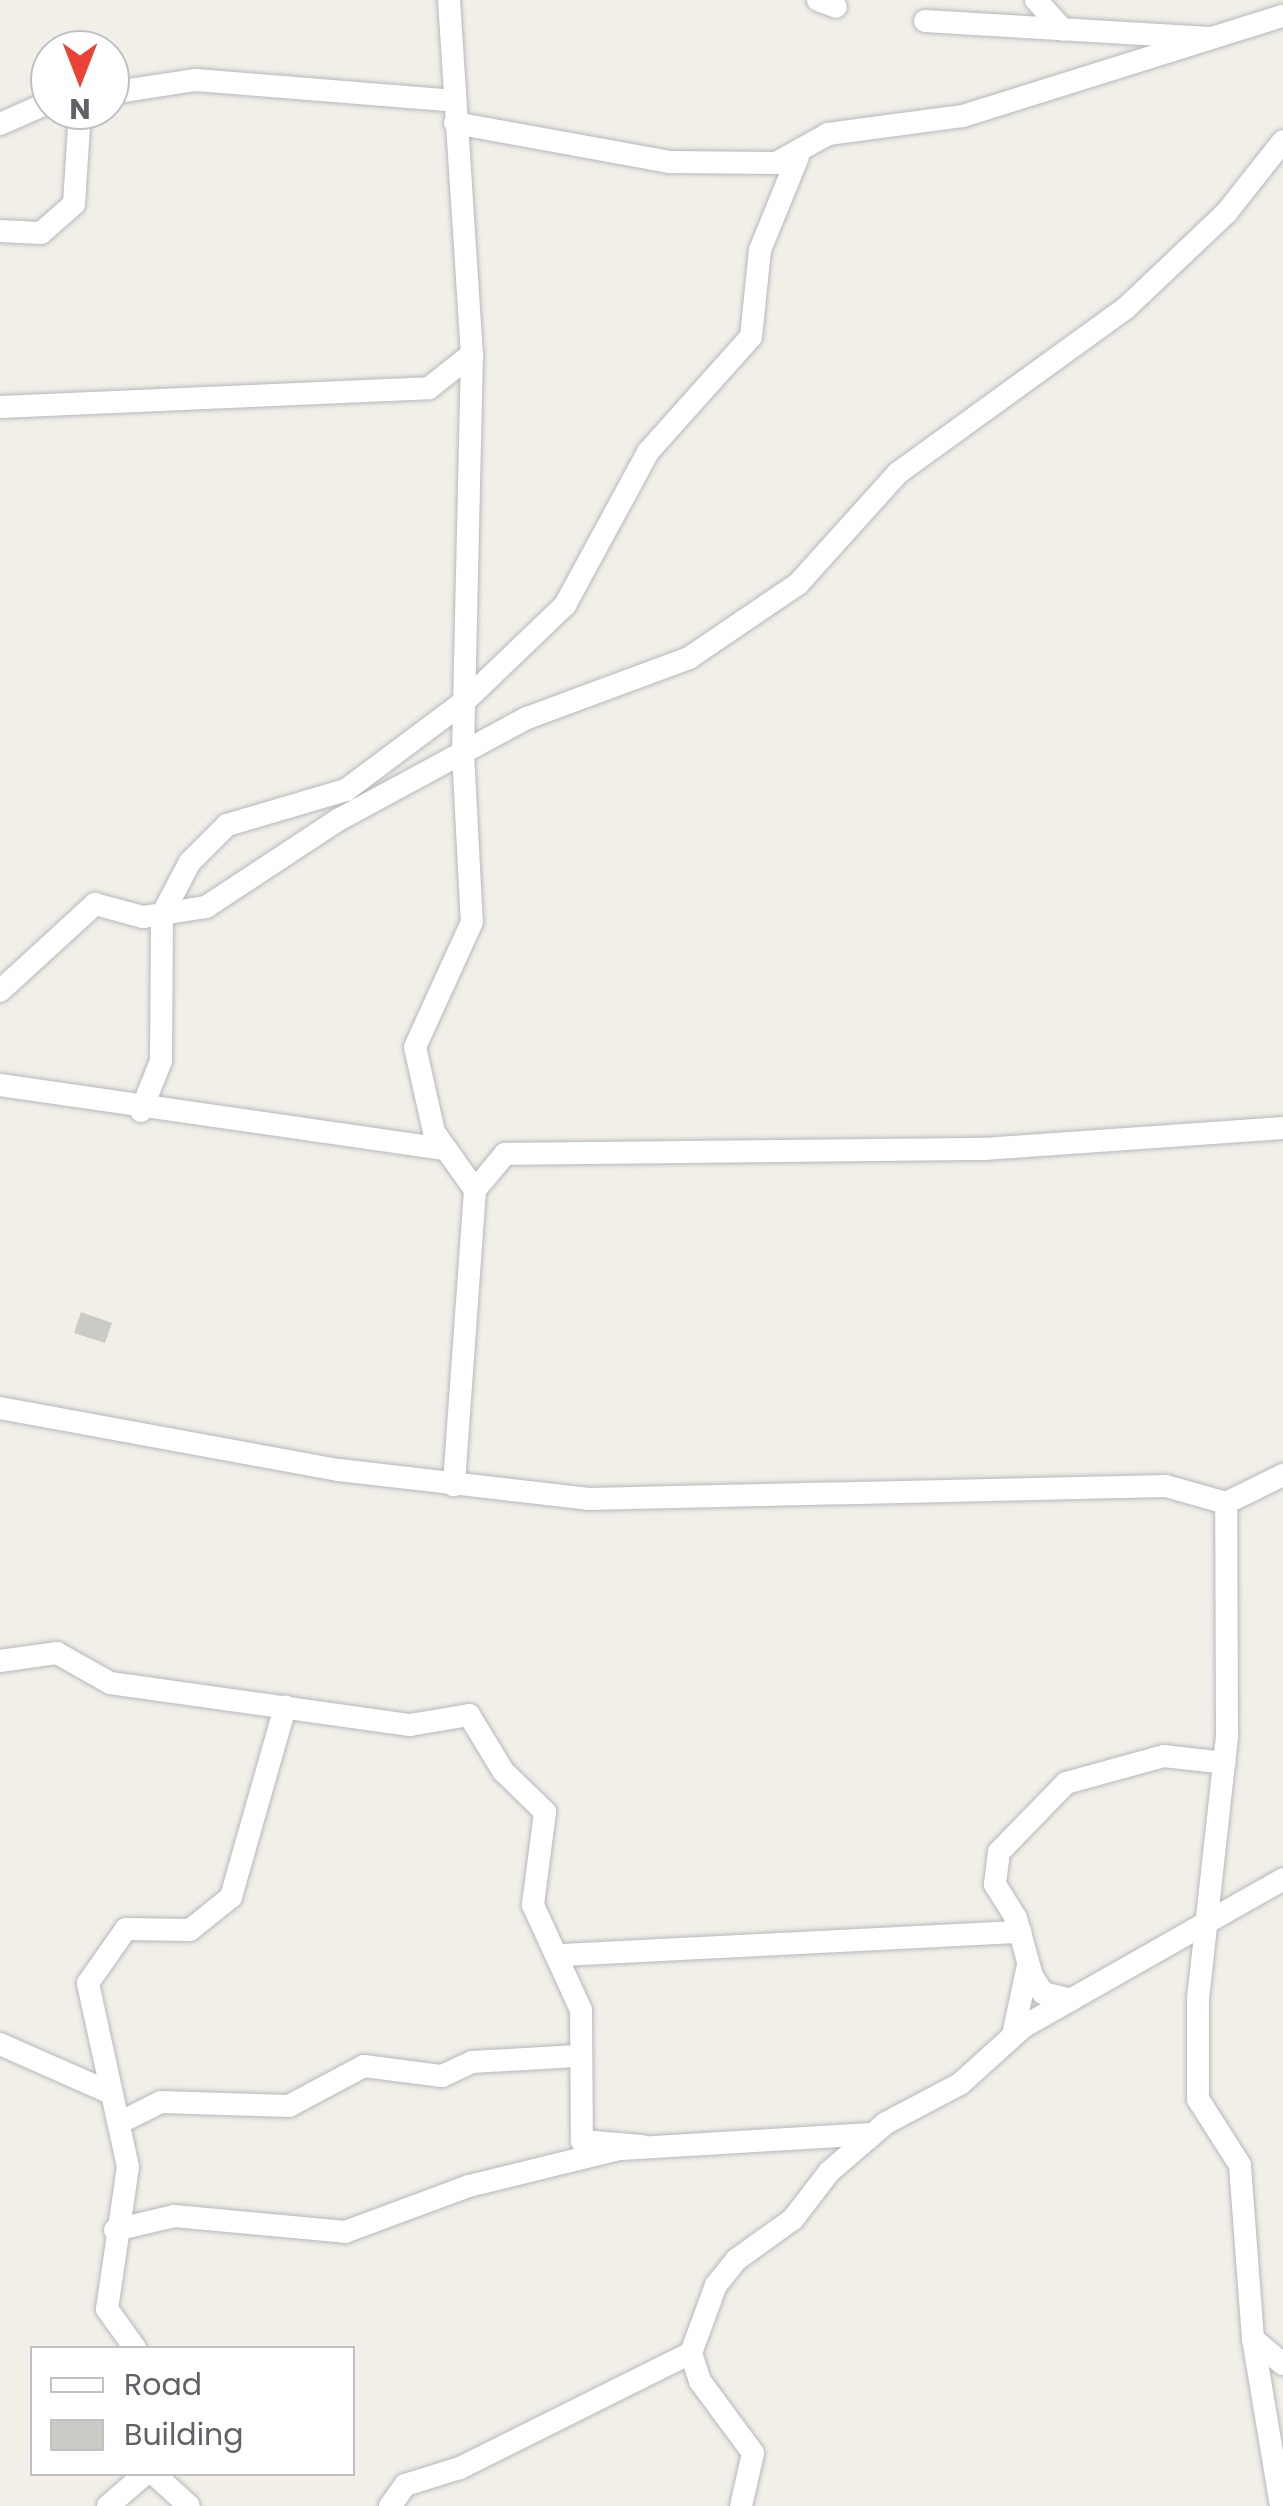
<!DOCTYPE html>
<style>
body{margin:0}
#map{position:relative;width:1283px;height:2506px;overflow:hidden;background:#f1efe8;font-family:Poppins,sans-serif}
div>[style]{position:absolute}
.building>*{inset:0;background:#cccac5}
.roads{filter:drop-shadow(0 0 2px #b5b8bc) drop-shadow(0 0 2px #b5b8bc)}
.street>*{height:22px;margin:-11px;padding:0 11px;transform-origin:11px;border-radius:11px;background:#fff}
span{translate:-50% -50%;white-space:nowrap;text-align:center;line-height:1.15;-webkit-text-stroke:10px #fff;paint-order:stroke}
.legend{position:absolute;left:30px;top:2346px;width:325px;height:130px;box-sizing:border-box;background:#fff;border:2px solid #bfc1c3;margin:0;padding:12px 18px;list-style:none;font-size:30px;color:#5f6368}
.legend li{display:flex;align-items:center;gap:20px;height:50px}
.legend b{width:50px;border:2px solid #bfc1c3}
.north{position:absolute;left:30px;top:30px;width:100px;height:100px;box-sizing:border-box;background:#fff;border:2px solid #bfc1c3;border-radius:50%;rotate:180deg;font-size:28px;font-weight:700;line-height:40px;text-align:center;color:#5f6368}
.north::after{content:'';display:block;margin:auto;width:35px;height:45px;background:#ea4335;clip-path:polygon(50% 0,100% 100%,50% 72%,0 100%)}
</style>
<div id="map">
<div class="building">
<div style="clip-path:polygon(81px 1312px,112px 1323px,105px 1343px,74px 1333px)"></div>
</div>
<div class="roads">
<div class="street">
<div style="left:449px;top:0;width:355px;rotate:86.3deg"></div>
<div style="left:472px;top:354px;width:399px;rotate:91.3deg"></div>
<div style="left:463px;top:753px;width:169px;rotate:87deg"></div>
<div style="left:472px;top:922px;width:137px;rotate:114.5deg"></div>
<div style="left:415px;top:1047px;width:87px;rotate:77.4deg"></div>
<div style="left:434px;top:1132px;width:71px;rotate:54.7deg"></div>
<div style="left:475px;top:1190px;width:296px;rotate:94.1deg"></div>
<div style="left:818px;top:0;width:19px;rotate:21deg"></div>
<div style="left:1036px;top:0;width:40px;rotate:48deg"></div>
<div style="left:925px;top:21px;width:285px;rotate:3.4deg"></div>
<div style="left:110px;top:93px;width:87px;rotate:-8.6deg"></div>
<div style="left:196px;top:80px;width:260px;rotate:4.6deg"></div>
<div style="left:455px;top:123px;width:219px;rotate:10.3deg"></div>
<div style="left:670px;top:162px;width:106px;rotate:0.5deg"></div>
<div style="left:776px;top:163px;width:60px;rotate:-29.1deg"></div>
<div style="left:828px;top:134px;width:136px;rotate:-7.6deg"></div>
<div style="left:963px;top:116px;width:335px;rotate:-17.4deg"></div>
<div style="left:0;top:124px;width:55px;rotate:-23.7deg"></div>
<div style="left:0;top:231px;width:41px;rotate:2.8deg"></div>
<div style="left:41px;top:233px;width:44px;rotate:-41.3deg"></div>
<div style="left:74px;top:204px;width:94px;rotate:-86.3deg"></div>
<div style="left:0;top:407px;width:429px;rotate:-2.5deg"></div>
<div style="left:429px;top:388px;width:55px;rotate:-38.3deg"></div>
<div style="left:0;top:991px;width:129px;rotate:-42.5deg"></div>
<div style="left:95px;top:904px;width:50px;rotate:15.2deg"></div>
<div style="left:143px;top:917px;width:64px;rotate:-9deg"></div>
<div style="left:206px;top:907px;width:158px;rotate:-33.4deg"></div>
<div style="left:338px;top:820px;width:215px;rotate:-28.4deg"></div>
<div style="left:527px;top:718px;width:173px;rotate:-20.3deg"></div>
<div style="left:689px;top:658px;width:132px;rotate:-34.2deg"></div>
<div style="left:798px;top:584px;width:149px;rotate:-48deg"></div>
<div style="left:898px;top:473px;width:281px;rotate:-35.9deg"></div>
<div style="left:1126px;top:308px;width:139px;rotate:-43.5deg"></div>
<div style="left:1227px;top:212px;width:90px;rotate:-51.7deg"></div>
<div style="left:0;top:1085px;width:451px;rotate:8.2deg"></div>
<div style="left:141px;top:1111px;width:54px;rotate:-68.2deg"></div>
<div style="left:161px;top:1061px;width:146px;rotate:-89.6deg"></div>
<div style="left:162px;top:915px;width:60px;rotate:-62.2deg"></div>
<div style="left:190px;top:862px;width:52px;rotate:-45deg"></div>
<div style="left:227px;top:825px;width:124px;rotate:-16.4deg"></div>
<div style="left:346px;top:790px;width:149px;rotate:-36.8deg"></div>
<div style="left:465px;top:701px;width:139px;rotate:-43.8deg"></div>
<div style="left:565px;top:605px;width:174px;rotate:-61.5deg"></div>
<div style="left:648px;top:452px;width:154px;rotate:-48.2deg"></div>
<div style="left:751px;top:337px;width:87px;rotate:-84.1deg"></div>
<div style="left:760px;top:250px;width:100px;rotate:-67.8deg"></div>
<div style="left:475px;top:1190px;width:47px;rotate:-50.2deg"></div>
<div style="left:505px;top:1154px;width:479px;rotate:-0.6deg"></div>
<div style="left:984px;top:1149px;width:300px;rotate:-4deg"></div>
<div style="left:0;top:1408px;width:345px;rotate:10.4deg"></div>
<div style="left:339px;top:1470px;width:251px;rotate:6.6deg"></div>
<div style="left:588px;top:1499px;width:578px;rotate:-1.29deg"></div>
<div style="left:1166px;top:1486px;width:62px;rotate:15.8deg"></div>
<div style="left:0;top:1661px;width:58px;rotate:-8deg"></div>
<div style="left:57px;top:1653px;width:61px;rotate:29.5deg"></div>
<div style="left:110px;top:1683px;width:303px;rotate:8deg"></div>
<div style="left:410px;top:1725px;width:60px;rotate:-9.6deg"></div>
<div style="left:469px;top:1715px;width:66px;rotate:58.7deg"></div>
<div style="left:503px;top:1771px;width:59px;rotate:44.3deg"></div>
<div style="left:545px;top:1812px;width:94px;rotate:97.4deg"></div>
<div style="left:533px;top:1905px;width:115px;rotate:65.4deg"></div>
<div style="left:581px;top:2010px;width:131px;rotate:89.6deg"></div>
<div style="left:582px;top:2141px;width:60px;rotate:4.8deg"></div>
<div style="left:563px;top:1955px;width:458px;rotate:-2.9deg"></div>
<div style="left:1071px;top:2000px;width:29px;rotate:-166deg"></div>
<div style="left:1043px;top:1993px;width:20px;rotate:-123deg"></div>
<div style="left:1032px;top:1976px;width:60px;rotate:-105.4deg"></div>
<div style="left:1016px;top:1918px;width:40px;rotate:-122deg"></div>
<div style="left:995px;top:1884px;width:32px;rotate:-83deg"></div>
<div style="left:999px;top:1852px;width:96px;rotate:-45.8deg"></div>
<div style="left:1066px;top:1783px;width:102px;rotate:-15.4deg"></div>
<div style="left:1164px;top:1756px;width:61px;rotate:6.5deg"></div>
<div style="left:1013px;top:2035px;width:72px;rotate:-77.9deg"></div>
<div style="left:0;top:2044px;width:121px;rotate:23.8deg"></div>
<div style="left:119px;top:2123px;width:47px;rotate:-26.6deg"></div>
<div style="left:161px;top:2102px;width:128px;rotate:1.8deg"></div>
<div style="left:289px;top:2106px;width:85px;rotate:-28.1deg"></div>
<div style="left:364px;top:2066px;width:79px;rotate:7.3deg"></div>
<div style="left:442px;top:2076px;width:33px;rotate:-25deg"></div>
<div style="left:472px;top:2062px;width:105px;rotate:-3.3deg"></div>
<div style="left:115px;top:2230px;width:61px;rotate:-13.3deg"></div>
<div style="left:174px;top:2216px;width:172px;rotate:5.3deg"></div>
<div style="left:345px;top:2232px;width:132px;rotate:-20.4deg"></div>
<div style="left:469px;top:2186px;width:155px;rotate:-13.8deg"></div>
<div style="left:620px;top:2149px;width:253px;rotate:-3.4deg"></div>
<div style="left:1253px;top:2339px;width:39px;rotate:40deg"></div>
<div style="left:135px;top:2348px;width:48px;rotate:-125.7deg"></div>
<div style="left:107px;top:2309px;width:144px;rotate:-81.6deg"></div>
<div style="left:128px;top:2167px;width:188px;rotate:-102.3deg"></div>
<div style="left:88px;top:1983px;width:66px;rotate:-54.9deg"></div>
<div style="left:126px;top:1929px;width:64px;rotate:0.9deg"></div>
<div style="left:190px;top:1930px;width:53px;rotate:-38.8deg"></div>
<div style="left:231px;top:1897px;width:198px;rotate:-74.1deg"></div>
<div style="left:154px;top:2474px;width:47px;rotate:42.4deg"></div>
<div style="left:108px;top:2506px;width:49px;rotate:-40.9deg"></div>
<div style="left:390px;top:2506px;width:26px;rotate:-54deg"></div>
<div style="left:405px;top:2485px;width:58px;rotate:-17.2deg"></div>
<div style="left:460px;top:2468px;width:258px;rotate:-26.5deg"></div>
<div style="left:741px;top:2506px;width:54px;rotate:-77.2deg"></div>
<div style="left:753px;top:2453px;width:89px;rotate:-126.4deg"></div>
<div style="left:700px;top:2381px;width:29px;rotate:-108deg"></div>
<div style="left:691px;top:2353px;width:72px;rotate:-69.8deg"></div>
<div style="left:716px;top:2285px;width:32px;rotate:-51deg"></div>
<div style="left:736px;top:2260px;width:70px;rotate:-35.7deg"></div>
<div style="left:793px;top:2219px;width:59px;rotate:-52.5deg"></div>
<div style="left:829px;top:2172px;width:75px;rotate:-40.7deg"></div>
<div style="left:886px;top:2123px;width:84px;rotate:-27.8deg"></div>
<div style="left:960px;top:2084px;width:85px;rotate:-42.1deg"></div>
<div style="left:1023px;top:2027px;width:299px;rotate:-29.6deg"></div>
<div style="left:1281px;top:2506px;width:169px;rotate:-99.5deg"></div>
<div style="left:1253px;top:2339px;width:174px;rotate:-94.3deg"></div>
<div style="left:1240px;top:2165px;width:78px;rotate:-122.5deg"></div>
<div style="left:1198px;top:2099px;width:100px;rotate:-90deg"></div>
<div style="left:1198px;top:1999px;width:264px;rotate:-83.7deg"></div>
<div style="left:1227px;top:1737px;width:234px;rotate:-90.2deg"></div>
<div style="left:1226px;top:1503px;width:64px;rotate:-26.2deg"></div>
</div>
</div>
<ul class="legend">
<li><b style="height:12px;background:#fff"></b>Road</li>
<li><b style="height:28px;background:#cccac5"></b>Building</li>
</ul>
<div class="north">N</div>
</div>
